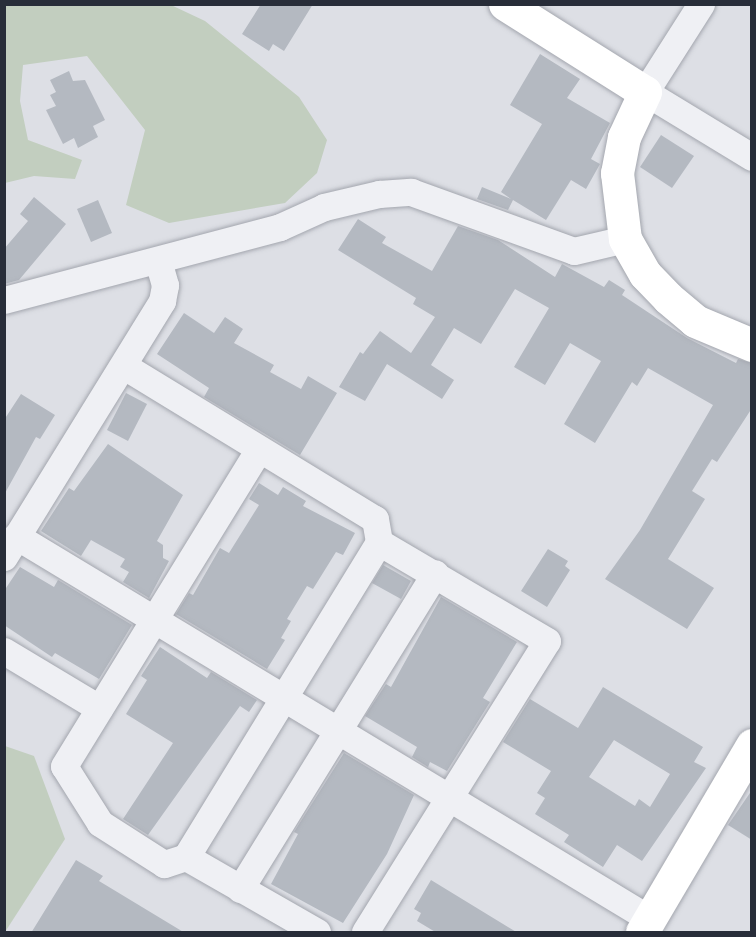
<!DOCTYPE html>
<style>
body{margin:0}
#map{position:relative;width:756px;height:937px;overflow:hidden;background:#dddfe5;font-family:"Golos Text",sans-serif}
div>[style]{position:absolute}
.green>*{inset:0;background:#c2cebf}
.building>*{inset:0;background:#b4b9c1}
.roads{filter:drop-shadow(0 0 2px #a3a6ae) drop-shadow(0 0 2px #a3a6ae)}
.street>*{height:27px;margin:-13.5px;padding:0 13.5px;transform-origin:13.5px;border-radius:13.5px;background:#eff0f4}
.secondary>*{height:33px;margin:-16.5px;padding:0 16.5px;transform-origin:16.5px;border-radius:16.5px;background:#fff}
span{translate:-50% -50%;white-space:nowrap;text-align:center;line-height:1.15;-webkit-text-stroke:4.5px #eceef3;paint-order:stroke}
.frame{position:absolute;inset:0;border:6px solid #282d39;pointer-events:none}
</style>
<div id="map">
<div class="green">
<div style="clip-path:polygon(4px 5px,171px 5px,205px 21px,299px 97px,327px 140px,317px 173px,285px 203px,169px 223px,126px 205px,145px 130px,87px 56px,23px 65px,20px 101px,28px 140px,82px 160px,75px 179px,34px 176px,5px 183px)"></div>
<div style="clip-path:polygon(5px 746px,34px 756px,65px 839px,5px 932px)"></div>
</div>
<div class="building">
<div style="clip-path:polygon(261px 4px,313px 4px,284px 51px,273px 44px,269px 51px,242px 34px)"></div>
<div style="clip-path:polygon(540px 54px,580px 79px,567px 98px,610px 123px,591px 159px,600px 164px,586px 189px,571px 180px,546px 220px,513px 200px,508px 210px,477px 199px,482px 187px,511px 199px,501px 192px,542px 124px,510px 105px)"></div>
<div style="clip-path:polygon(69px 71px,73px 81px,85px 80px,105px 120px,93px 126px,98px 137px,78px 148px,74px 138px,63px 144px,46px 110px,56px 106px,50px 95px,56px 92px,50px 80px)"></div>
<div style="clip-path:polygon(661px 135px,694px 156px,672px 188px,640px 167px)"></div>
<div style="clip-path:polygon(34px 197px,66px 224px,19px 280px,4px 284px,4px 249px,28px 221px,20px 214px)"></div>
<div style="clip-path:polygon(98px 200px,112px 233px,91px 242px,77px 209px)"></div>
<div style="clip-path:polygon(358px 219px,386px 237px,382px 243px,432px 271px,458px 226px,498px 240px,555px 277px,562px 264px,604px 287px,609px 280px,625px 290px,622px 295px,687px 338px,736px 363px,738px 359px,752px 363px,752px 408px,717px 462px,712px 459px,692px 491px,705px 499px,668px 559px,714px 588px,687px 629px,605px 579px,640px 530px,713px 405px,648px 368px,637px 386px,632px 382px,595px 443px,564px 424px,601px 361px,570px 343px,545px 385px,514px 367px,549px 308px,515px 289px,481px 344px,454px 328px,431px 365px,454px 380px,442px 399px,387px 364px,365px 401px,339px 387px,360px 352px,363px 354px,380px 331px,411px 353px,435px 317px,413px 304px,416px 298px,338px 250px)"></div>
<div style="clip-path:polygon(184px 313px,214px 333px,225px 317px,243px 329px,234px 343px,274px 365px,270px 372px,301px 389px,308px 376px,337px 393px,300px 455px,204px 397px,209px 388px,157px 354px)"></div>
<div style="clip-path:polygon(126px 393px,147px 404px,128px 441px,107px 430px)"></div>
<div style="clip-path:polygon(21px 394px,55px 415px,40px 439px,36px 437px,4px 495px,4px 420px)"></div>
<div style="clip-path:polygon(108px 444px,183px 495px,157px 541px,163px 545px,163px 558px,169px 561px,149px 598px,123px 582px,129px 572px,120px 567px,125px 559px,91px 540px,81px 556px,41px 531px,69px 488px,74px 491px)"></div>
<div style="clip-path:polygon(259px 483px,278px 495px,283px 487px,306px 501px,303px 506px,355px 533px,343px 555px,336px 552px,313px 589px,307px 586px,287px 619px,291px 621px,281px 638px,285px 640px,267px 669px,176px 614px,189px 593px,193px 595px,220px 548px,229px 553px,259px 505px,249px 499px)"></div>
<div style="clip-path:polygon(548px 549px,568px 561px,565px 566px,570px 570px,547px 607px,521px 591px)"></div>
<div style="clip-path:polygon(383px 565px,411px 581px,401px 599px,372px 583px)"></div>
<div style="clip-path:polygon(20px 567px,54px 587px,58px 580px,132px 625px,99px 679px,55px 653px,52px 657px,4px 625px,4px 591px)"></div>
<div style="clip-path:polygon(441px 597px,517px 642px,483px 698px,490px 702px,447px 771px,430px 762px,428px 767px,412px 757px,417px 747px,365px 716px,386px 684px,391px 687px)"></div>
<div style="clip-path:polygon(160px 647px,207px 678px,211px 672px,257px 700px,249px 712px,240px 706px,148px 835px,123px 819px,173px 743px,126px 714px,147px 680px,141px 676px)"></div>
<div style="clip-path:polygon(evenodd,603px 687px,703px 747px,694px 762px,706px 768px,642px 861px,617px 845px,603px 867px,564px 842px,569px 835px,535px 814px,545px 798px,537px 793px,551px 771px,503px 742px,530px 699px,578px 728px,603px 687px,614px 740px,670px 774px,650px 807px,639px 799px,635px 806px,589px 777px,614px 740px)"></div>
<div style="clip-path:polygon(344px 753px,414px 795px,387px 854px,343px 923px,271px 884px,298px 834px,294px 832px)"></div>
<div style="clip-path:polygon(752px 790px,752px 840px,728px 825px)"></div>
<div style="clip-path:polygon(76px 860px,103px 876px,99px 881px,185px 933px,31px 933px)"></div>
<div style="clip-path:polygon(431px 880px,518px 933px,437px 933px,417px 921px,421px 913px,414px 909px)"></div>
</div>
<div class="roads">
<div class="street">
<div style="left:701px;top:4px;width:104px;rotate:122.5deg"></div>
<div style="left:645px;top:92px;width:125px;rotate:31.3deg"></div>
<div style="left:4px;top:300px;width:285px;rotate:-14.8deg"></div>
<div style="left:280px;top:227px;width:48px;rotate:-24.4deg"></div>
<div style="left:324px;top:207px;width:57px;rotate:-13.3deg"></div>
<div style="left:379px;top:194px;width:32px;rotate:-4deg"></div>
<div style="left:411px;top:192px;width:173px;rotate:19.9deg"></div>
<div style="left:574px;top:251px;width:52px;rotate:-13.2deg"></div>
<div style="left:124px;top:366px;width:294px;rotate:31.4deg"></div>
<div style="left:375px;top:519px;width:23px;rotate:80deg"></div>
<div style="left:379px;top:542px;width:369px;rotate:121.5deg"></div>
<div style="left:186px;top:857px;width:23px;rotate:162deg"></div>
<div style="left:164px;top:864px;width:76px;rotate:-147.4deg"></div>
<div style="left:100px;top:823px;width:67px;rotate:-122.3deg"></div>
<div style="left:64px;top:766px;width:372px;rotate:-58.4deg"></div>
<div style="left:16px;top:536px;width:741px;rotate:31.14deg"></div>
<div style="left:4px;top:557px;width:301px;rotate:-58.3deg"></div>
<div style="left:162px;top:301px;width:16px;rotate:-79deg"></div>
<div style="left:165px;top:285px;width:26px;rotate:-106deg"></div>
<div style="left:4px;top:651px;width:111px;rotate:31deg"></div>
<div style="left:186px;top:857px;width:151px;rotate:29.8deg"></div>
<div style="left:240px;top:889px;width:371px;rotate:-58.3deg"></div>
<div style="left:365px;top:932px;width:343px;rotate:-58deg"></div>
<div style="left:547px;top:641px;width:195px;rotate:-149.5deg"></div>
</div>
<div class="secondary">
<div style="left:505px;top:4px;width:165px;rotate:32.2deg"></div>
<div style="left:645px;top:92px;width:50px;rotate:115deg"></div>
<div style="left:624px;top:137px;width:37px;rotate:101deg"></div>
<div style="left:617px;top:173px;width:66px;rotate:83.1deg"></div>
<div style="left:625px;top:239px;width:40px;rotate:60.3deg"></div>
<div style="left:645px;top:274px;width:33px;rotate:46deg"></div>
<div style="left:668px;top:298px;width:35px;rotate:40deg"></div>
<div style="left:695px;top:321px;width:62px;rotate:22.8deg"></div>
<div style="left:642px;top:932px;width:217px;rotate:-59.5deg"></div>
</div>
</div>
<div class="frame"></div>
</div>
